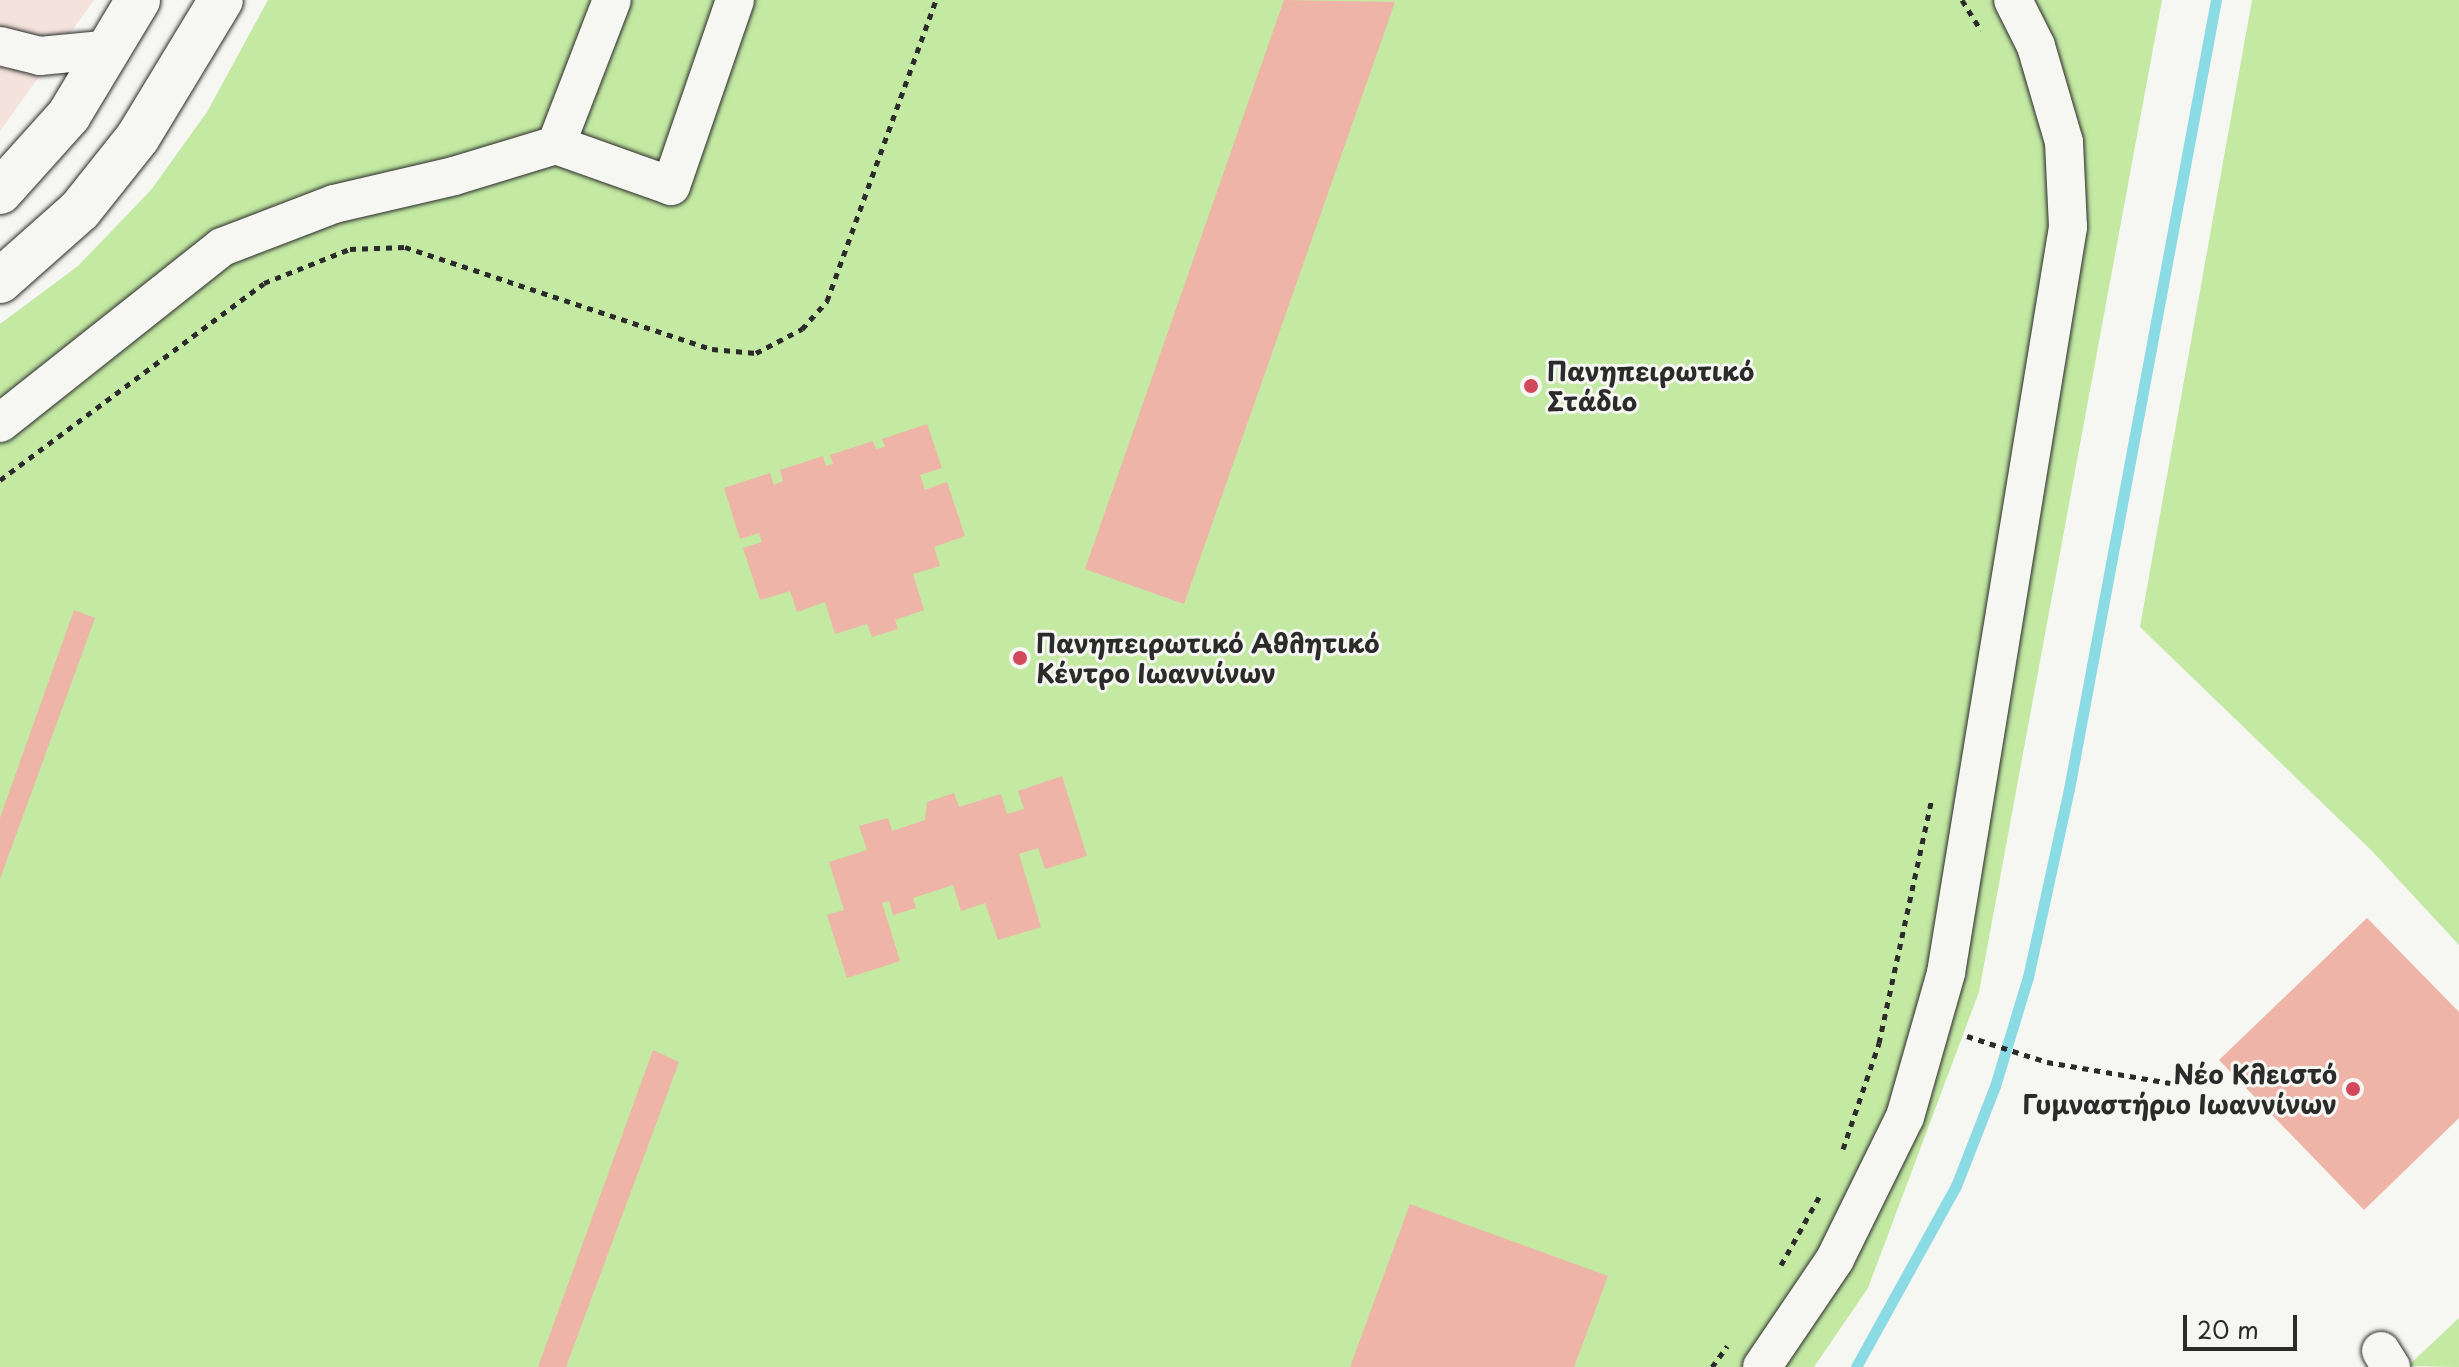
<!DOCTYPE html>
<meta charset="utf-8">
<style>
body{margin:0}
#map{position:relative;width:2459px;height:1367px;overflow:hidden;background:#f6f6f2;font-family:"Playpen Sans",sans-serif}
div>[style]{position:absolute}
.built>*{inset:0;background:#f4e2dc}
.green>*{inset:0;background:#c3e9a3}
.stream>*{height:11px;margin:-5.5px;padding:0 5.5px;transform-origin:5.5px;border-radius:5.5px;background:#8bdbe5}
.building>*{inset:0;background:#eeb4a7}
.path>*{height:5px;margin-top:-2.5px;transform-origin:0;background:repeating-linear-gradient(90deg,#2b2b2b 0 6px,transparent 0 12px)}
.roads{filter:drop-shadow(0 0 2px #2b2b2b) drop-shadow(0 0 2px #2b2b2b)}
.minor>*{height:38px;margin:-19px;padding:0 19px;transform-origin:19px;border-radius:19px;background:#f6f6f2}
.major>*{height:44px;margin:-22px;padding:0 22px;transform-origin:22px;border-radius:22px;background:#f6f6f2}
.dots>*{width:22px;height:22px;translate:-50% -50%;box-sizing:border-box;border:4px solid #f6f6f2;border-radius:50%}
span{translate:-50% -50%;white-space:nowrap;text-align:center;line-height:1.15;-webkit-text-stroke:6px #f6f6f2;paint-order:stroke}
.poi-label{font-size:26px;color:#2b2b2b;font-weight:700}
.left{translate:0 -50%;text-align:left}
.right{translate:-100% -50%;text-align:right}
.scale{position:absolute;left:2183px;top:1315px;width:114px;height:36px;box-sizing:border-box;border:4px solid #2b2b2b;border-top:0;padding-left:10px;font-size:24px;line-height:28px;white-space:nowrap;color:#2b2b2b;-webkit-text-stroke:6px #f6f6f2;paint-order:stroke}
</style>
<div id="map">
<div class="built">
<div style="clip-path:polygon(0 0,94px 0,0 131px)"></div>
</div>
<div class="green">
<div style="clip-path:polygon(268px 0,2162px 0,1979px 992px,1868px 1288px,1814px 1367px,0 1367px,0 324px,78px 266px,151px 190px,207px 112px)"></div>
<div style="clip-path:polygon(2252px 0,2459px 0,2459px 945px,2371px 850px,2140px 627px)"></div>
<div style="clip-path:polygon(2459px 1318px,2459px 1367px,2408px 1366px)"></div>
</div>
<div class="stream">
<div style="left:1856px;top:1367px;width:207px;rotate:-61.1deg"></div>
<div style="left:1956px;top:1186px;width:107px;rotate:-68.7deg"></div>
<div style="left:1995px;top:1086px;width:114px;rotate:-73.2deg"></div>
<div style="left:2028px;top:977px;width:192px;rotate:-77.7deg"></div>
<div style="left:2069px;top:789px;width:803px;rotate:-79.45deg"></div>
</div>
<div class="building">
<div style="clip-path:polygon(1284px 0,1395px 2px,1184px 604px,1085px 569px)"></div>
<div style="clip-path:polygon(927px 424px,942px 468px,920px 475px,925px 490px,947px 482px,965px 536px,934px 547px,940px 566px,913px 574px,924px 610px,895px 620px,898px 629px,872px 637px,867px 624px,835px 634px,825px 602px,797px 612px,790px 591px,760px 600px,743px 548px,762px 542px,759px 533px,740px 539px,724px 488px,770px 473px,774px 485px,783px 481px,780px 470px,823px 456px,826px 466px,833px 464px,830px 455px,873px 441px,876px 449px,885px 447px,882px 439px)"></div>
<div style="clip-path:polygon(74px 610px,95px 618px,0 879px,0 818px)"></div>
<div style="clip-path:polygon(1062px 776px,1087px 856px,1045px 869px,1038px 848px,1019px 854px,1041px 927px,998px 940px,985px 903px,961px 911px,953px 885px,913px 898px,916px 908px,893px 915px,889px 901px,882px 903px,900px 961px,847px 978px,827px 915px,844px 910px,829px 862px,867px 850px,859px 826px,888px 818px,892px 831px,925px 820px,927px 802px,954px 793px,959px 807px,1001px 794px,1007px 814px,1024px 809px,1018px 791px)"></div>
<div style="clip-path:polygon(2367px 918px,2459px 1012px,2459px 1118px,2364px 1210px,2219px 1060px)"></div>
<div style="clip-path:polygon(653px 1050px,679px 1062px,566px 1367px,538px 1367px)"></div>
<div style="clip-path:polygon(1410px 1204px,1608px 1276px,1574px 1367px,1350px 1367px)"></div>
</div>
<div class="path">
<div style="left:1962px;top:0;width:36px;rotate:58deg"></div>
<div style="left:0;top:480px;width:329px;rotate:-36.7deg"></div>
<div style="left:264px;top:283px;width:92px;rotate:-21.6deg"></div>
<div style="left:350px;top:249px;width:55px;rotate:-2.1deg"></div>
<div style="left:405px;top:247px;width:324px;rotate:18.4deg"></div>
<div style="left:712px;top:349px;width:44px;rotate:5.2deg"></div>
<div style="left:756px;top:353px;width:52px;rotate:-27.6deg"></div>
<div style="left:802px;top:329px;width:38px;rotate:-48deg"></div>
<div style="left:827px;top:301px;width:320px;rotate:-70.1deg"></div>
<div style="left:1967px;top:1036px;width:84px;rotate:18deg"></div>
<div style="left:2047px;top:1062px;width:125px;rotate:9.7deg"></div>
<div style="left:1843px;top:1149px;width:112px;rotate:-71.2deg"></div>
<div style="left:1879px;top:1043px;width:251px;rotate:-77.8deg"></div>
<div style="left:1781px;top:1265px;width:78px;rotate:-60.8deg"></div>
<div style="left:1712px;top:1367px;width:26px;rotate:-54deg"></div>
</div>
<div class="roads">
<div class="minor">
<div style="left:0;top:46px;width:41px;rotate:14deg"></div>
<div style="left:40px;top:56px;width:71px;rotate:-5.6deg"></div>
<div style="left:556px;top:145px;width:155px;rotate:-68.9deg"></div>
<div style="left:0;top:423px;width:283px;rotate:-38.4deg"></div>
<div style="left:222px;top:247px;width:120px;rotate:-21deg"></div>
<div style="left:334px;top:204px;width:123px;rotate:-13.1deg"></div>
<div style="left:454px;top:176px;width:107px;rotate:-16.9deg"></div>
<div style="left:556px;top:145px;width:122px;rotate:19.6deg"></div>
<div style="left:671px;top:186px;width:197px;rotate:-71deg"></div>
<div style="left:2381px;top:1351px;width:19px;rotate:58deg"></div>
<div style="left:1762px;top:1367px;width:130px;rotate:-55.9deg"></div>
<div style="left:1835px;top:1259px;width:158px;rotate:-63.8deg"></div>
<div style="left:1905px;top:1117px;width:150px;rotate:-74.1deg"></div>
<div style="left:1946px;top:973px;width:756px;rotate:-80.71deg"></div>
<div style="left:2068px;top:227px;width:85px;rotate:-92.7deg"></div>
<div style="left:2064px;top:142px;width:100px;rotate:-106.3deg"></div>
<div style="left:2036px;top:46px;width:51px;rotate:-116.6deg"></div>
</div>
<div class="major">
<div style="left:0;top:192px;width:103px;rotate:-48.1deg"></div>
<div style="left:69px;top:115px;width:134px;rotate:-59deg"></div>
<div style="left:0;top:281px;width:107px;rotate:-41.6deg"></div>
<div style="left:80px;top:210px;width:93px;rotate:-51.5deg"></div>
<div style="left:138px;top:137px;width:160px;rotate:-58.8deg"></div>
</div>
</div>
<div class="dots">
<div style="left:1531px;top:386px;background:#d1495b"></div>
<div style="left:1020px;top:658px;background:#d1495b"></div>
<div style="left:2353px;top:1089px;background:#d1495b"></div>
</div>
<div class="poi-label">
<span class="left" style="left:1547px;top:386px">Πανηπειρωτικό<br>Στάδιο</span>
<span class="left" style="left:1036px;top:658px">Πανηπειρωτικό Αθλητικό<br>Κέντρο Ιωαννίνων</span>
<span class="right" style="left:2337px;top:1089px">Νέο Κλειστό<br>Γυμναστήριο Ιωαννίνων</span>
</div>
<div class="scale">20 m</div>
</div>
